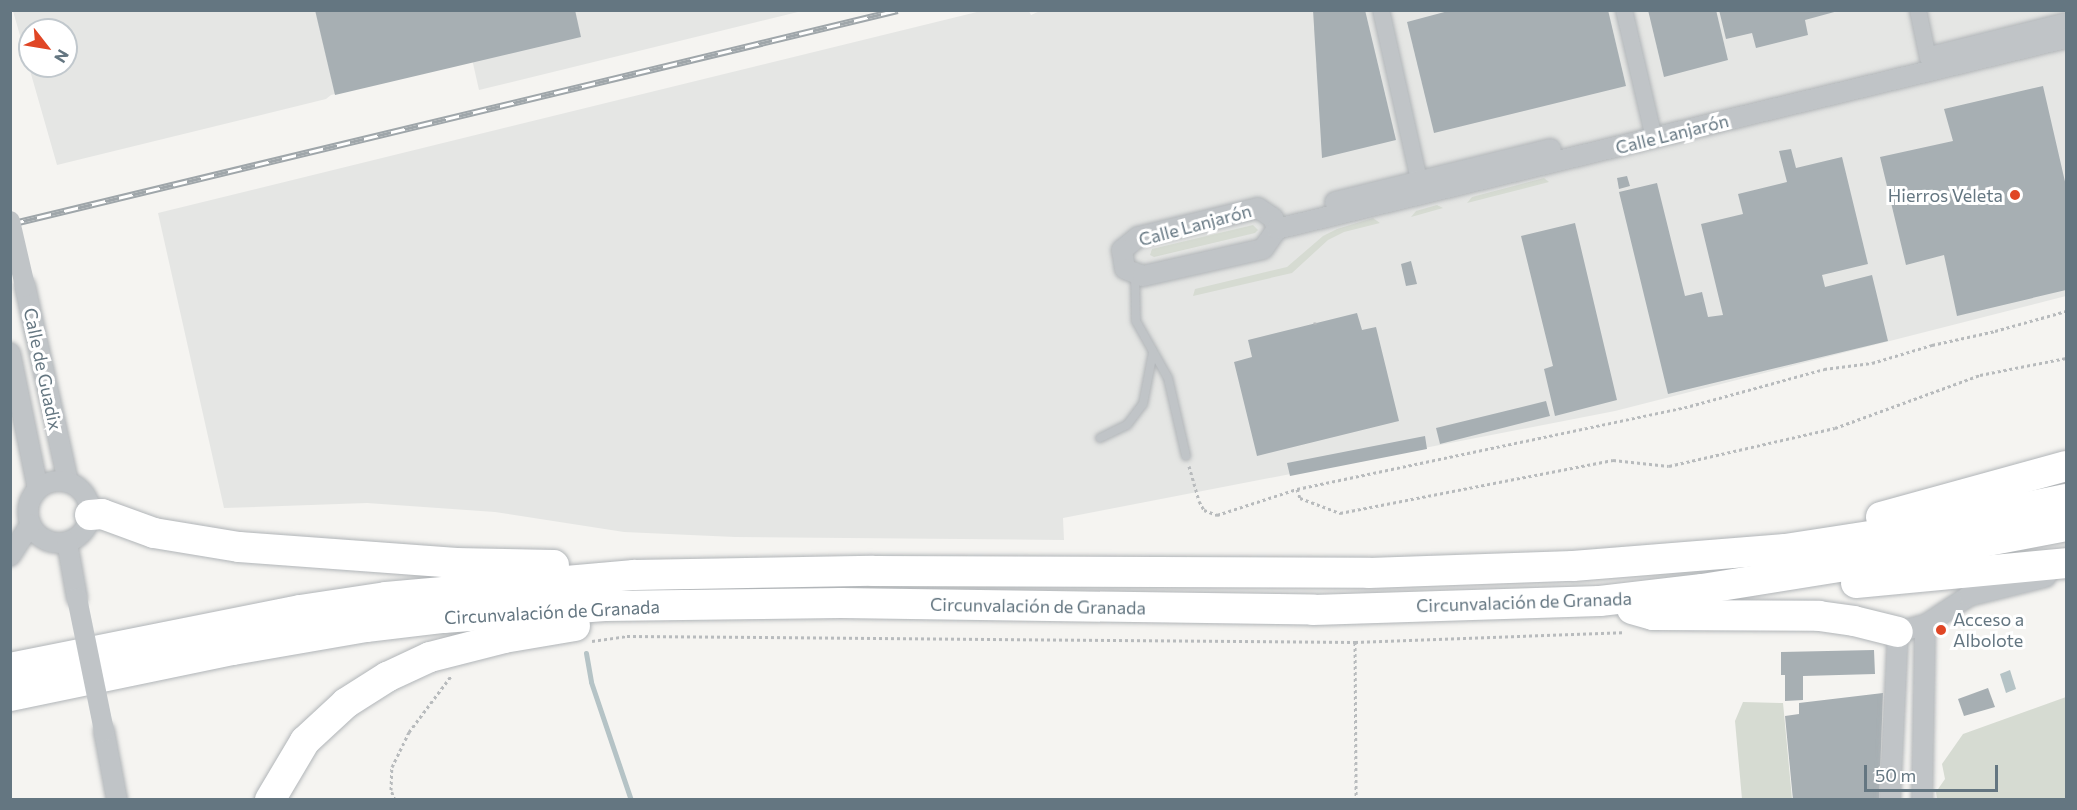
<!DOCTYPE html>
<meta charset="utf-8">
<style>
body{margin:0}
#map{position:relative;width:2077px;height:810px;overflow:hidden;background:#f5f4f1;font-family:Commissioner,sans-serif}
div>[style]{position:absolute}
.built>*{inset:0;background:#e5e6e4}
.green>*{inset:0;background:#d6dbd2}
.water>*{inset:0;background:#b5c3c6}
.stream>*{height:5px;margin:-2.5px;padding:0 2.5px;transform-origin:2.5px;border-radius:2.5px;background:#b5c3c6}
.building>*{inset:0;background:#a7afb3}
.path>*{height:3px;margin-top:-1.5px;transform-origin:0;background:repeating-linear-gradient(90deg,#b8bbbd 0 3px,transparent 0 6px)}
.roads{filter:drop-shadow(0 0 2px #b1b5b8) drop-shadow(0 0 2px #b1b5b8)}
.service>*{height:8px;margin:-4px;padding:0 4px;transform-origin:4px;border-radius:4px;background:#c0c4c7}
.minor>*{height:16px;margin:-8px;padding:0 8px;transform-origin:8px;border-radius:8px;background:#c0c4c7}
.tertiary>*{height:20px;margin:-10px;padding:0 10px;transform-origin:10px;border-radius:10px;background:#c0c4c7}
.tertiary>.ring{margin:-10px;padding:0;box-sizing:content-box;background:none;border:20px solid #c0c4c7;border-radius:50%}
.motorway>*{height:30px;margin:-15px;padding:0 15px;transform-origin:15px;border-radius:15px;background:#fff}
.rail>*{height:7px;margin-top:-3.5px;transform-origin:0;background:repeating-linear-gradient(90deg,#fff 0 14px,#9fa6aa 0 28px);box-sizing:border-box;border-block:2px solid #9fa6aa}
.tertiary-bridge>*{height:20px;margin:-10px;padding:0 10px;transform-origin:10px;border-radius:10px;background:#c0c4c7}
.dots>*{width:16px;height:16px;translate:-50% -50%;box-sizing:border-box;border:3px solid #fff;border-radius:50%}
span{translate:-50% -50%;white-space:nowrap;text-align:center;line-height:1.15;-webkit-text-stroke:6px #fff;paint-order:stroke}
.street-label{font-size:18px;color:#647681}
.poi-label{font-size:18px;color:#647681}
.right{translate:-100% -50%;text-align:right}
.left{translate:0 -50%;text-align:left}
.frame{position:absolute;inset:0;border:12px solid #647681;pointer-events:none}
.north{position:absolute;left:18px;top:18px;width:60px;height:60px;box-sizing:border-box;background:#fff;border:2px solid #c1c8cd;border-radius:50%;rotate:121deg;font-size:16px;font-weight:700;line-height:24px;text-align:center;color:#647681}
.north::after{content:'';display:block;margin:auto;width:21px;height:27px;background:#e04625;clip-path:polygon(50% 0,100% 100%,50% 72%,0 100%)}
.scale{position:absolute;left:1864px;top:765px;width:134px;height:27px;box-sizing:border-box;border:3px solid #647681;border-top:0;padding-left:8px;font-size:18px;line-height:21px;white-space:nowrap;color:#647681;-webkit-text-stroke:4px #fff;paint-order:stroke}
</style>
<div id="map">
<div class="built">
<div style="clip-path:polygon(1042px 10px,2066px 11px,2066px 296px,1615px 411px,1063px 518px,1064px 540px,735px 537px,624px 532px,495px 512px,367px 503px,224px 508px,158px 213px,981px 11px,1029px 11px,1031px 15px)"></div>
<div style="clip-path:polygon(evenodd,13px 11px,802px 11px,479px 90px,472px 59px,331px 95px,326px 99px,57px 165px,13px 11px,30px 30px,66px 30px,66px 66px,30px 66px,30px 30px)"></div>
</div>
<div class="green">
<div style="clip-path:polygon(1544px 178px,1549px 182px,1467px 203px,1472px 197px)"></div>
<div style="clip-path:polygon(1437px 205px,1443px 208px,1411px 217px,1416px 211px)"></div>
<div style="clip-path:polygon(1373px 218px,1380px 223px,1344px 232px,1328px 240px,1292px 273px,1193px 296px,1195px 289px,1287px 267px,1323px 236px,1337px 229px)"></div>
<div style="clip-path:polygon(1253px 225px,1258px 230px,1255px 233px,1154px 257px,1150px 255px,1152px 249px)"></div>
<div style="clip-path:polygon(2066px 697px,2065px 799px,1937px 799px,1936px 792px,1945px 779px,1942px 764px,1963px 734px)"></div>
<div style="clip-path:polygon(1743px 702px,1783px 703px,1792px 799px,1742px 799px,1735px 721px)"></div>
</div>
<div class="water">
<div style="clip-path:polygon(2010px 670px,2016px 689px,2006px 693px,2000px 674px)"></div>
</div>
<div class="stream">
<div style="left:586px;top:653px;width:29px;rotate:80deg"></div>
<div style="left:591px;top:682px;width:125px;rotate:71.3deg"></div>
</div>
<div class="building">
<div style="clip-path:polygon(315px 10px,575px 10px,581px 37px,335px 95px)"></div>
<div style="clip-path:polygon(1313px 10px,1365px 10px,1396px 140px,1322px 158px)"></div>
<div style="clip-path:polygon(1452px 10px,1608px 10px,1626px 86px,1434px 133px,1407px 22px)"></div>
<div style="clip-path:polygon(1648px 10px,1716px 10px,1728px 60px,1664px 77px)"></div>
<div style="clip-path:polygon(1719px 10px,1838px 10px,1838px 11px,1805px 20px,1808px 35px,1756px 48px,1752px 33px,1726px 39px)"></div>
<div style="clip-path:polygon(2043px 86px,2066px 186px,2066px 290px,1957px 316px,1944px 255px,1906px 265px,1880px 157px,1953px 141px,1944px 109px)"></div>
<div style="clip-path:polygon(1791px 149px,1796px 168px,1842px 157px,1868px 264px,1822px 275px,1825px 287px,1872px 275px,1888px 341px,1668px 394px,1619px 192px,1657px 183px,1685px 296px,1702px 292px,1708px 317px,1723px 315px,1701px 224px,1743px 214px,1738px 194px,1787px 182px,1779px 151px)"></div>
<div style="clip-path:polygon(1627px 176px,1630px 186px,1619px 189px,1617px 178px)"></div>
<div style="clip-path:polygon(1575px 223px,1617px 400px,1555px 416px,1544px 369px,1553px 366px,1521px 236px)"></div>
<div style="clip-path:polygon(1411px 261px,1417px 284px,1406px 286px,1401px 264px)"></div>
<div style="clip-path:polygon(1357px 313px,1362px 330px,1376px 327px,1399px 421px,1257px 456px,1234px 362px,1252px 357px,1248px 340px)"></div>
<div style="clip-path:polygon(1546px 401px,1550px 416px,1440px 444px,1436px 428px)"></div>
<div style="clip-path:polygon(1425px 436px,1427px 449px,1290px 476px,1287px 463px)"></div>
<div style="clip-path:polygon(1874px 650px,1875px 674px,1803px 676px,1803px 700px,1785px 701px,1785px 675px,1781px 675px,1781px 652px)"></div>
<div style="clip-path:polygon(1988px 688px,1995px 707px,1964px 716px,1958px 699px)"></div>
<div style="clip-path:polygon(1883px 693px,1879px 800px,1793px 800px,1785px 716px,1799px 714px,1799px 703px)"></div>
</div>
<div class="path">
<div style="left:1315px;top:322px;width:2px;rotate:90deg"></div>
<div style="left:1189px;top:466px;width:36px;rotate:74deg"></div>
<div style="left:1199px;top:501px;width:10px;rotate:61deg"></div>
<div style="left:1204px;top:510px;width:14px;rotate:21deg"></div>
<div style="left:1217px;top:515px;width:84px;rotate:-18deg"></div>
<div style="left:1297px;top:489px;width:402px;rotate:-11.9deg"></div>
<div style="left:1690px;top:406px;width:139px;rotate:-15.4deg"></div>
<div style="left:1824px;top:369px;width:48px;rotate:-7.1deg"></div>
<div style="left:1872px;top:363px;width:63px;rotate:-16.7deg"></div>
<div style="left:1932px;top:345px;width:65px;rotate:-12.5deg"></div>
<div style="left:1995px;top:331px;width:74px;rotate:-15.7deg"></div>
<div style="left:1297px;top:489px;width:9px;rotate:72deg"></div>
<div style="left:1300px;top:498px;width:43px;rotate:20.6deg"></div>
<div style="left:1340px;top:513px;width:278px;rotate:-11deg"></div>
<div style="left:1613px;top:460px;width:56px;rotate:6.1deg"></div>
<div style="left:1669px;top:466px;width:170px;rotate:-12.9deg"></div>
<div style="left:1835px;top:428px;width:154px;rotate:-20.1deg"></div>
<div style="left:1980px;top:375px;width:88px;rotate:-11.2deg"></div>
<div style="left:592px;top:641px;width:35px;rotate:-8deg"></div>
<div style="left:627px;top:636px;width:728px;rotate:0.47deg"></div>
<div style="left:1355px;top:642px;width:268px;rotate:-2.1deg"></div>
<div style="left:1355px;top:642px;width:158px;rotate:89.6deg"></div>
<div style="left:395px;top:800px;width:11px;rotate:-112deg"></div>
<div style="left:391px;top:790px;width:23px;rotate:-88deg"></div>
<div style="left:392px;top:767px;width:39px;rotate:-64deg"></div>
<div style="left:409px;top:732px;width:70px;rotate:-53.1deg"></div>
</div>
<div class="roads">
<div class="service">
<div style="left:1135px;top:274px;width:47px;rotate:88.8deg"></div>
<div style="left:1136px;top:321px;width:65px;rotate:60.7deg"></div>
<div style="left:1168px;top:378px;width:80px;rotate:77deg"></div>
<div style="left:1100px;top:438px;width:30px;rotate:-26deg"></div>
<div style="left:1127px;top:425px;width:26px;rotate:-53deg"></div>
<div style="left:1143px;top:404px;width:53px;rotate:-79.1deg"></div>
</div>
<div class="minor">
<div style="left:1381px;top:10px;width:174px;rotate:77.4deg"></div>
<div style="left:1624px;top:10px;width:131px;rotate:76.8deg"></div>
<div style="left:1918px;top:10px;width:49px;rotate:78.2deg"></div>
</div>
<div class="tertiary">
<div style="left:1930px;top:57px;width:140px;rotate:-14deg"></div>
<div style="left:1335px;top:202px;width:222px;rotate:-13.8deg"></div>
<div style="left:1277px;top:229px;width:12px;rotate:-110deg"></div>
<div style="left:1273px;top:218px;width:18px;rotate:-146deg"></div>
<div style="left:1258px;top:208px;width:123px;rotate:166.4deg"></div>
<div style="left:1138px;top:237px;width:21px;rotate:141deg"></div>
<div style="left:1122px;top:250px;width:19px;rotate:81deg"></div>
<div style="left:1125px;top:269px;width:19px;rotate:21deg"></div>
<div style="left:1143px;top:276px;width:123px;rotate:-12.7deg"></div>
<div style="left:1263px;top:249px;width:24px;rotate:-55deg"></div>
<div style="left:1277px;top:229px;width:812px;rotate:-13.61deg"></div>
<div style="left:25px;top:286px;width:201px;rotate:77.6deg"></div>
<div style="left:10px;top:353px;width:139px;rotate:78.4deg"></div>
<div class="ring" style="left:28px;top:481px;width:42px;height:42px"></div>
<div style="left:67px;top:542px;width:57px;rotate:79.9deg"></div>
<div style="left:10px;top:556px;width:38px;rotate:-57deg"></div>
<div style="left:104px;top:731px;width:70px;rotate:79.3deg"></div>
<div style="left:1890px;top:800px;width:168px;rotate:-87.3deg"></div>
<div style="left:1898px;top:632px;width:28px;rotate:-15deg"></div>
<div style="left:1925px;top:625px;width:53px;rotate:-33.4deg"></div>
<div style="left:1969px;top:596px;width:79px;rotate:-13.9deg"></div>
<div style="left:1922px;top:800px;width:175px;rotate:-89deg"></div>
</div>
<div class="motorway">
<div style="left:90px;top:515px;width:12px;rotate:-5deg"></div>
<div style="left:102px;top:514px;width:55px;rotate:20.1deg"></div>
<div style="left:154px;top:533px;width:86px;rotate:9.4deg"></div>
<div style="left:239px;top:547px;width:218px;rotate:4.2deg"></div>
<div style="left:456px;top:563px;width:98px;rotate:1.2deg"></div>
<div style="left:1881px;top:517px;width:192px;rotate:-15.4deg"></div>
<div style="left:1856px;top:583px;width:211px;rotate:-5.4deg"></div>
<div style="left:1632px;top:609px;width:22px;rotate:16deg"></div>
<div style="left:1653px;top:615px;width:166px;rotate:0.3deg"></div>
<div style="left:1819px;top:616px;width:35px;rotate:8deg"></div>
<div style="left:1854px;top:621px;width:45px;rotate:14deg"></div>
<div style="left:10px;top:668px;width:296px;rotate:-11.3deg"></div>
<div style="left:300px;top:610px;width:87px;rotate:-8.6deg"></div>
<div style="left:386px;top:597px;width:249px;rotate:-5.1deg"></div>
<div style="left:634px;top:575px;width:239px;rotate:-1deg"></div>
<div style="left:873px;top:571px;width:496px;rotate:0.2deg"></div>
<div style="left:1369px;top:573px;width:204px;rotate:-2deg"></div>
<div style="left:1573px;top:566px;width:213px;rotate:-4.6deg"></div>
<div style="left:1785px;top:549px;width:146px;rotate:-8.7deg"></div>
<div style="left:1929px;top:527px;width:140px;rotate:-11.6deg"></div>
<div style="left:10px;top:696px;width:228px;rotate:-11.7deg"></div>
<div style="left:233px;top:650px;width:135px;rotate:-9.8deg"></div>
<div style="left:366px;top:627px;width:78px;rotate:-6.7deg"></div>
<div style="left:443px;top:618px;width:162px;rotate:-4.2deg"></div>
<div style="left:605px;top:606px;width:236px;rotate:-0.7deg"></div>
<div style="left:841px;top:603px;width:472px;rotate:0.8deg"></div>
<div style="left:1313px;top:610px;width:287px;rotate:-1.8deg"></div>
<div style="left:1600px;top:601px;width:103px;rotate:-6.7deg"></div>
<div style="left:1702px;top:589px;width:210px;rotate:-9.1deg"></div>
<div style="left:1909px;top:556px;width:160px;rotate:-10.8deg"></div>
<div style="left:270px;top:800px;width:69px;rotate:-59.3deg"></div>
<div style="left:305px;top:741px;width:56px;rotate:-42.8deg"></div>
<div style="left:346px;top:703px;width:49px;rotate:-32.4deg"></div>
<div style="left:387px;top:677px;width:47px;rotate:-24.9deg"></div>
<div style="left:430px;top:657px;width:76px;rotate:-14.4deg"></div>
<div style="left:504px;top:638px;width:72px;rotate:-9.6deg"></div>
</div>
</div>
<div class="rail">
<div style="left:10px;top:224px;width:913px;rotate:-13.55deg"></div>
</div>
<div class="tertiary-bridge">
<div style="left:10px;top:221px;width:67px;rotate:77deg"></div>
<div style="left:77px;top:598px;width:136px;rotate:78.5deg"></div>
</div>
<div class="dots">
<div style="left:2015px;top:195px;background:#e04625"></div>
<div style="left:1941px;top:630px;background:#e04625"></div>
</div>
<div class="street-label">
<span style="left:1672px;top:134px;rotate:-14deg">Calle Lanjarón</span>
<span style="left:1195px;top:225px;rotate:-15deg">Calle Lanjarón</span>
<span style="left:43px;top:369px;rotate:78deg">Calle de Guadix</span>
<span style="left:1524px;top:602px;rotate:-2deg">Circunvalación de Granada</span>
<span style="left:1038px;top:606px;rotate:1deg">Circunvalación de Granada</span>
<span style="left:552px;top:612px;rotate:-3deg">Circunvalación de Granada</span>
</div>
<div class="poi-label">
<span class="right" style="left:2003px;top:195px">Hierros Veleta</span>
<span class="left" style="left:1953px;top:630px">Acceso a<br>Albolote</span>
</div>
<div class="frame"></div>
<div class="north">N</div>
<div class="scale">50 m</div>
</div>
